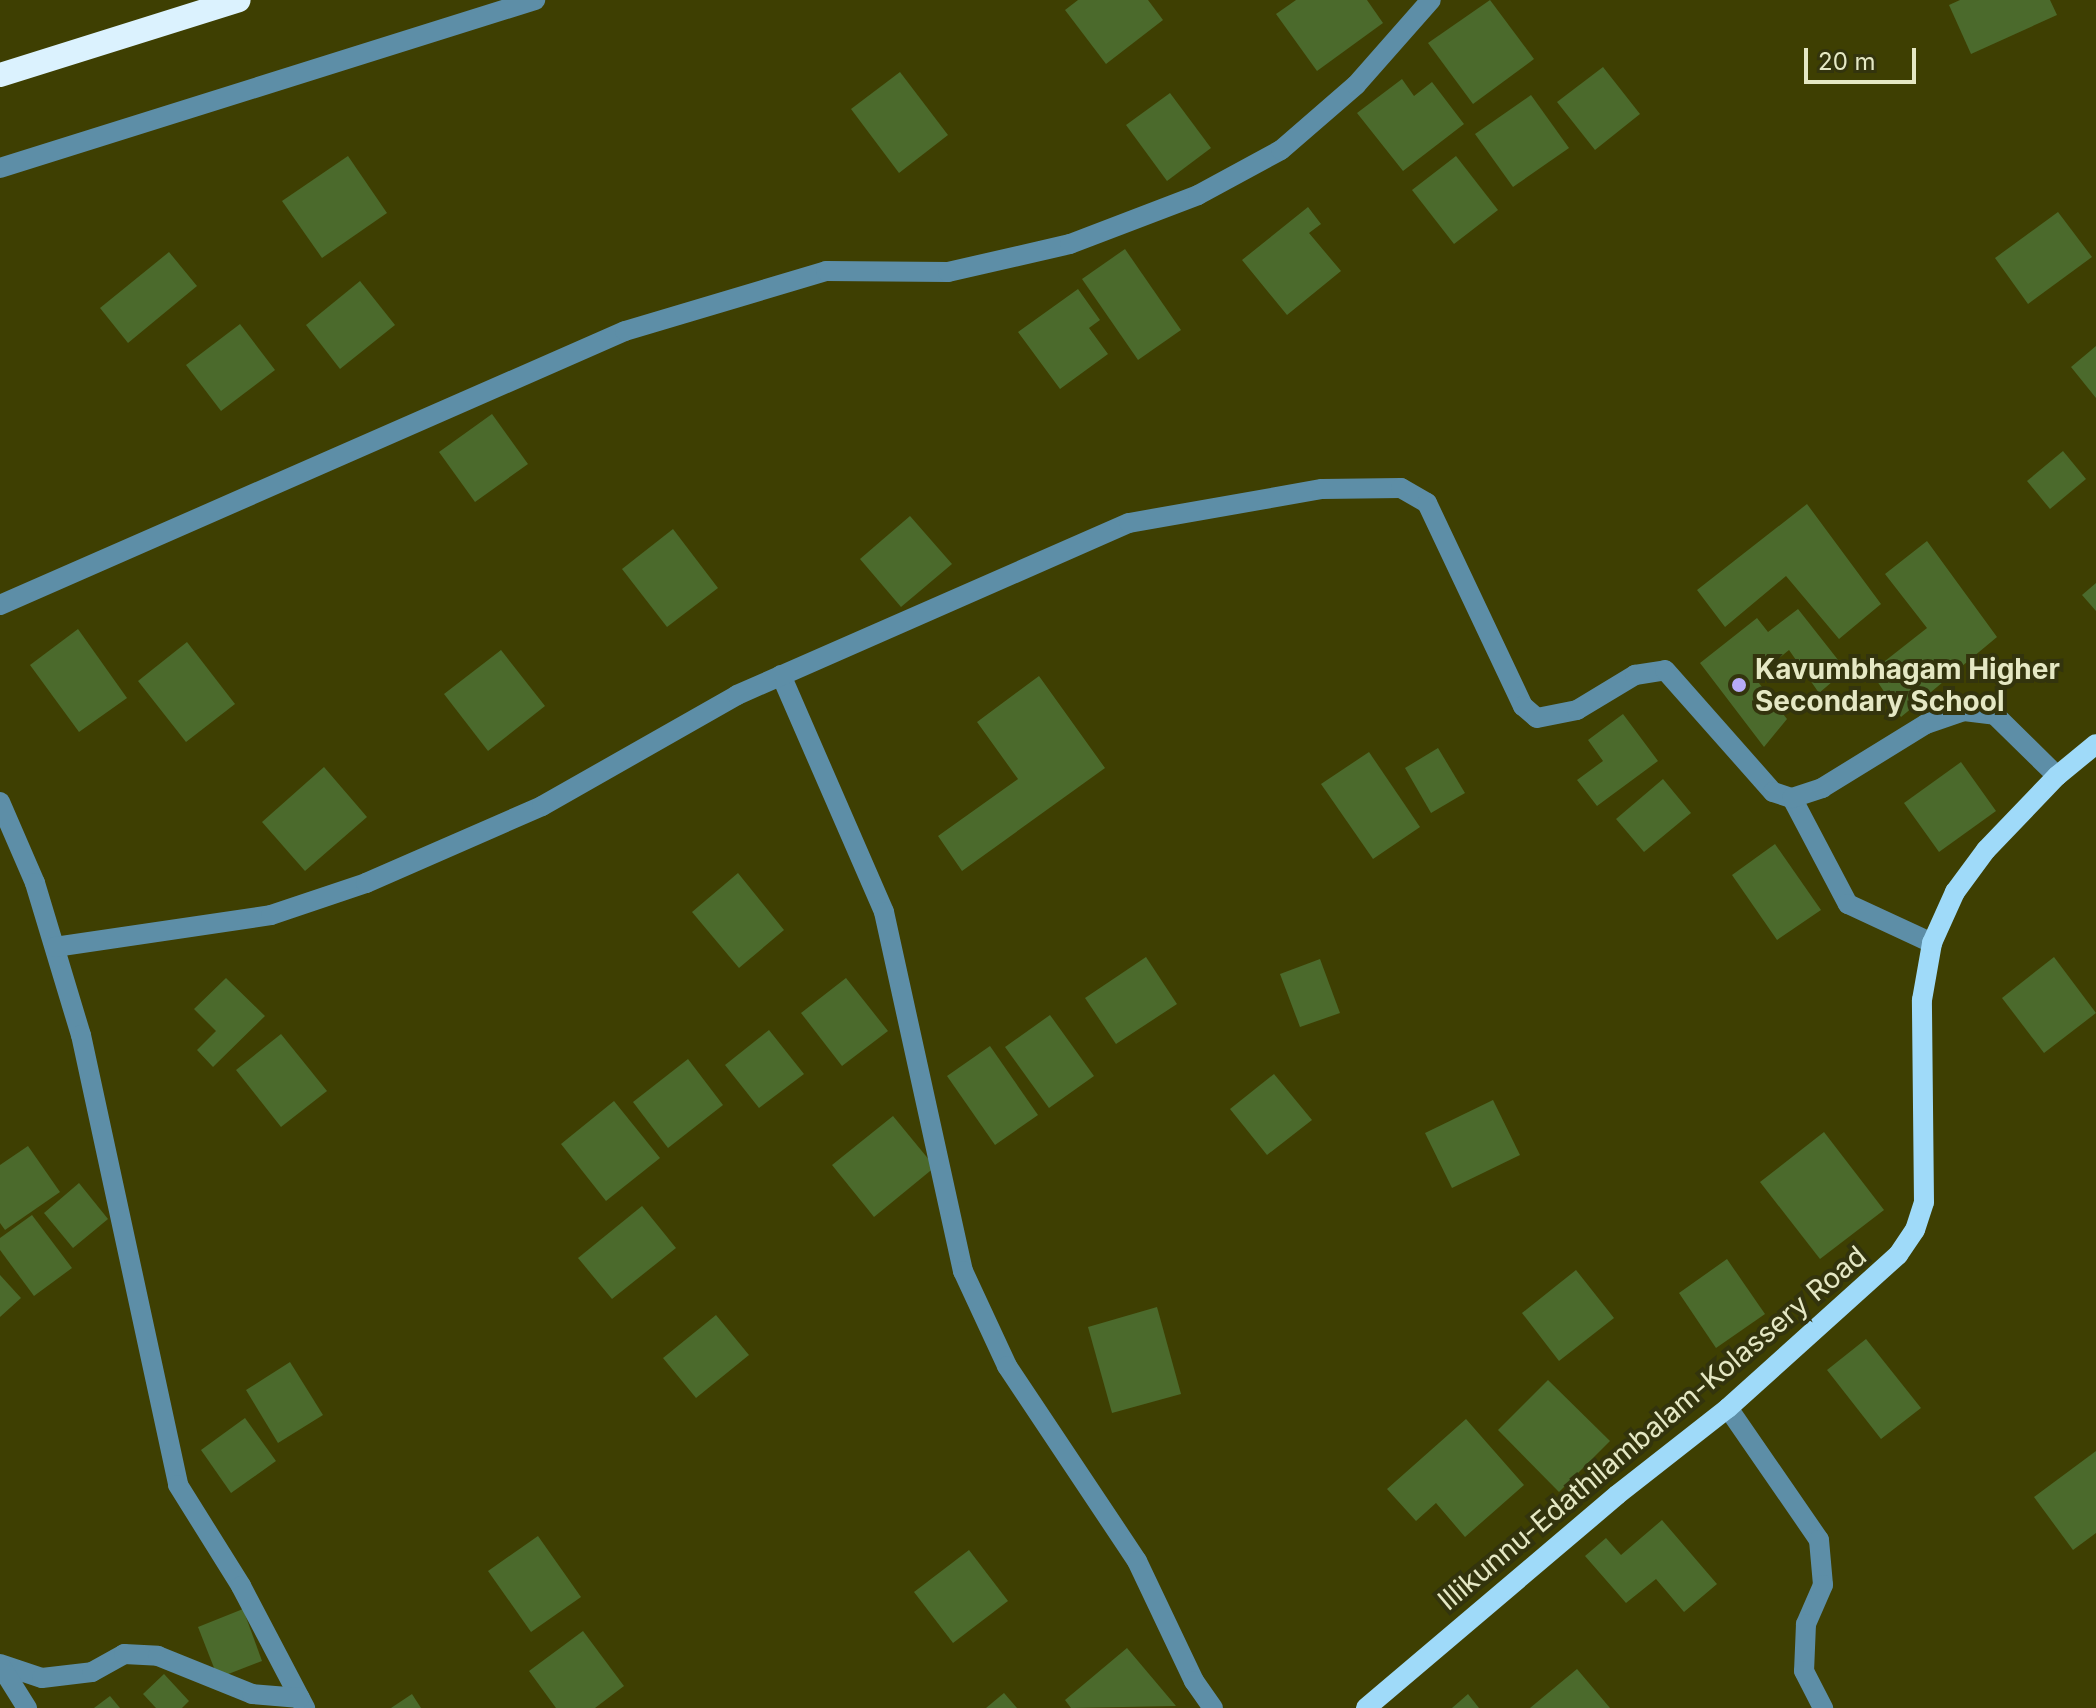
<!DOCTYPE html>
<style>
body{margin:0}
#map{position:relative;width:2096px;height:1708px;overflow:hidden;background:#3e3f02;font-family:Inter,sans-serif}
div>[style]{position:absolute}
.building>*{inset:0;background:#4b6a2c}
.minor>*{height:20px;margin:-10px;padding:0 10px;transform-origin:10px;border-radius:10px;background:#5d8ea7}
.major>*{height:20px;margin:-10px;padding:0 10px;transform-origin:10px;border-radius:10px;background:#9fdaf9}
.highway>*{height:24px;margin:-12px;padding:0 12px;transform-origin:12px;border-radius:12px;background:#dbf2fe}
.dots>*{width:22px;height:22px;translate:-50% -50%;box-sizing:border-box;border:4px solid #33340d;border-radius:50%}
span{translate:-50% -50%;white-space:nowrap;text-align:center;line-height:1.15;-webkit-text-stroke:8px #33340d;paint-order:stroke}
.poi-label{font-size:28px;color:#e5e8c4;font-weight:700}
.left{translate:0 -50%;text-align:left}
.street-label{font-size:28px;color:#e5e8c4}
.scale{position:absolute;left:1804px;top:48px;width:112px;height:36px;box-sizing:border-box;border:4px solid #e5e8c4;border-top:0;padding-left:10px;font-size:24px;line-height:28px;white-space:nowrap;color:#e5e8c4;-webkit-text-stroke:6px #33340d;paint-order:stroke}
</style>
<div id="map">
<div class="building">
<div style="clip-path:polygon(1078px 0,1148px 0,1163px 20px,1106px 64px,1065px 10px)"></div>
<div style="clip-path:polygon(1296px 0,1367px 0,1383px 23px,1317px 71px,1276px 14px)"></div>
<div style="clip-path:polygon(1490px 0,1534px 59px,1473px 104px,1428px 43px)"></div>
<div style="clip-path:polygon(1960px 0,2050px 0,2057px 15px,1971px 54px,1949px 5px)"></div>
<div style="clip-path:polygon(1603px 67px,1640px 114px,1595px 150px,1557px 102px)"></div>
<div style="clip-path:polygon(900px 72px,948px 135px,899px 173px,851px 109px)"></div>
<div style="clip-path:polygon(1402px 79px,1414px 96px,1432px 82px,1464px 124px,1403px 171px,1357px 113px)"></div>
<div style="clip-path:polygon(1170px 93px,1211px 148px,1167px 181px,1126px 125px)"></div>
<div style="clip-path:polygon(1531px 95px,1569px 148px,1513px 187px,1475px 134px)"></div>
<div style="clip-path:polygon(348px 156px,387px 213px,322px 258px,282px 201px)"></div>
<div style="clip-path:polygon(1456px 156px,1498px 210px,1454px 244px,1412px 190px)"></div>
<div style="clip-path:polygon(1308px 207px,1321px 224px,1309px 233px,1341px 271px,1287px 315px,1242px 260px)"></div>
<div style="clip-path:polygon(2058px 212px,2092px 257px,2028px 304px,1995px 258px)"></div>
<div style="clip-path:polygon(1125px 249px,1181px 330px,1138px 360px,1082px 279px)"></div>
<div style="clip-path:polygon(169px 252px,197px 286px,128px 343px,100px 308px)"></div>
<div style="clip-path:polygon(360px 281px,395px 325px,340px 369px,306px 325px)"></div>
<div style="clip-path:polygon(1078px 289px,1100px 320px,1089px 328px,1108px 354px,1060px 389px,1018px 332px)"></div>
<div style="clip-path:polygon(240px 324px,275px 370px,221px 411px,186px 365px)"></div>
<div style="clip-path:polygon(2096px 346px,2096px 398px,2071px 367px)"></div>
<div style="clip-path:polygon(492px 414px,528px 464px,475px 502px,439px 452px)"></div>
<div style="clip-path:polygon(2063px 451px,2086px 479px,2050px 509px,2027px 481px)"></div>
<div style="clip-path:polygon(1807px 504px,1881px 604px,1839px 639px,1786px 576px,1725px 627px,1697px 590px)"></div>
<div style="clip-path:polygon(910px 516px,952px 564px,901px 607px,860px 559px)"></div>
<div style="clip-path:polygon(673px 529px,718px 588px,667px 627px,622px 569px)"></div>
<div style="clip-path:polygon(1927px 541px,1997px 637px,1901px 717px,1871px 672px,1927px 628px,1885px 574px)"></div>
<div style="clip-path:polygon(2096px 583px,2096px 611px,2082px 595px)"></div>
<div style="clip-path:polygon(1798px 609px,1846px 670px,1819px 693px,1789px 650px,1755px 678px,1787px 719px,1764px 747px,1700px 663px,1757px 618px,1768px 632px)"></div>
<div style="clip-path:polygon(78px 629px,127px 698px,79px 732px,30px 665px)"></div>
<div style="clip-path:polygon(187px 642px,235px 704px,186px 742px,138px 681px)"></div>
<div style="clip-path:polygon(501px 650px,545px 706px,488px 751px,444px 694px)"></div>
<div style="clip-path:polygon(1039px 676px,1105px 768px,962px 871px,938px 836px,1018px 779px,977px 722px)"></div>
<div style="clip-path:polygon(1623px 714px,1658px 761px,1597px 806px,1577px 780px,1603px 761px,1588px 740px)"></div>
<div style="clip-path:polygon(1438px 748px,1465px 793px,1431px 813px,1405px 768px)"></div>
<div style="clip-path:polygon(1369px 752px,1420px 827px,1373px 859px,1321px 784px)"></div>
<div style="clip-path:polygon(1961px 762px,1996px 811px,1939px 852px,1904px 803px)"></div>
<div style="clip-path:polygon(324px 767px,367px 817px,305px 871px,262px 822px)"></div>
<div style="clip-path:polygon(1663px 779px,1691px 813px,1644px 852px,1616px 819px)"></div>
<div style="clip-path:polygon(1775px 844px,1821px 910px,1777px 940px,1732px 875px)"></div>
<div style="clip-path:polygon(738px 873px,784px 930px,739px 968px,692px 912px)"></div>
<div style="clip-path:polygon(1146px 957px,1177px 1004px,1116px 1044px,1085px 998px)"></div>
<div style="clip-path:polygon(2054px 957px,2096px 1013px,2044px 1053px,2002px 998px)"></div>
<div style="clip-path:polygon(1320px 959px,1340px 1013px,1300px 1027px,1280px 974px)"></div>
<div style="clip-path:polygon(226px 978px,265px 1016px,213px 1067px,197px 1050px,216px 1031px,194px 1009px)"></div>
<div style="clip-path:polygon(846px 978px,888px 1031px,842px 1066px,801px 1013px)"></div>
<div style="clip-path:polygon(1050px 1015px,1094px 1076px,1049px 1108px,1005px 1047px)"></div>
<div style="clip-path:polygon(769px 1030px,804px 1074px,759px 1108px,725px 1065px)"></div>
<div style="clip-path:polygon(281px 1034px,327px 1091px,281px 1127px,236px 1070px)"></div>
<div style="clip-path:polygon(990px 1046px,1038px 1115px,995px 1145px,947px 1076px)"></div>
<div style="clip-path:polygon(688px 1059px,723px 1105px,668px 1148px,633px 1102px)"></div>
<div style="clip-path:polygon(1274px 1074px,1312px 1120px,1267px 1155px,1230px 1109px)"></div>
<div style="clip-path:polygon(1493px 1100px,1520px 1155px,1452px 1188px,1425px 1133px)"></div>
<div style="clip-path:polygon(614px 1101px,660px 1158px,606px 1201px,561px 1144px)"></div>
<div style="clip-path:polygon(893px 1116px,935px 1167px,874px 1217px,832px 1165px)"></div>
<div style="clip-path:polygon(1824px 1132px,1884px 1210px,1820px 1259px,1760px 1182px)"></div>
<div style="clip-path:polygon(28px 1146px,60px 1192px,5px 1230px,0 1223px,0 1165px)"></div>
<div style="clip-path:polygon(79px 1183px,108px 1219px,73px 1248px,44px 1213px)"></div>
<div style="clip-path:polygon(642px 1206px,676px 1248px,612px 1299px,578px 1258px)"></div>
<div style="clip-path:polygon(32px 1215px,72px 1268px,34px 1296px,0 1250px,0 1238px)"></div>
<div style="clip-path:polygon(1727px 1259px,1765px 1314px,1716px 1348px,1679px 1293px)"></div>
<div style="clip-path:polygon(1576px 1270px,1614px 1318px,1559px 1361px,1522px 1313px)"></div>
<div style="clip-path:polygon(0 1275px,21px 1298px,0 1317px)"></div>
<div style="clip-path:polygon(1157px 1307px,1181px 1394px,1112px 1413px,1088px 1327px)"></div>
<div style="clip-path:polygon(716px 1315px,749px 1355px,696px 1398px,663px 1358px)"></div>
<div style="clip-path:polygon(1866px 1339px,1921px 1408px,1881px 1439px,1827px 1370px)"></div>
<div style="clip-path:polygon(290px 1362px,323px 1415px,278px 1443px,246px 1390px)"></div>
<div style="clip-path:polygon(1548px 1380px,1610px 1441px,1559px 1492px,1498px 1430px)"></div>
<div style="clip-path:polygon(245px 1418px,276px 1461px,231px 1493px,201px 1450px)"></div>
<div style="clip-path:polygon(1466px 1419px,1524px 1485px,1465px 1537px,1436px 1503px,1416px 1521px,1387px 1489px)"></div>
<div style="clip-path:polygon(2096px 1451px,2096px 1533px,2073px 1550px,2034px 1497px)"></div>
<div style="clip-path:polygon(1662px 1520px,1717px 1584px,1684px 1612px,1656px 1579px,1626px 1603px,1585px 1556px,1606px 1538px,1621px 1555px)"></div>
<div style="clip-path:polygon(538px 1536px,581px 1597px,531px 1632px,488px 1571px)"></div>
<div style="clip-path:polygon(969px 1550px,1008px 1601px,953px 1643px,914px 1592px)"></div>
<div style="clip-path:polygon(243px 1609px,262px 1661px,218px 1678px,198px 1627px)"></div>
<div style="clip-path:polygon(583px 1631px,624px 1686px,595px 1708px,556px 1708px,529px 1671px)"></div>
<div style="clip-path:polygon(1127px 1648px,1176px 1706px,1071px 1708px,1065px 1700px)"></div>
<div style="clip-path:polygon(1577px 1669px,1610px 1708px,1530px 1708px)"></div>
<div style="clip-path:polygon(164px 1674px,189px 1701px,182px 1708px,156px 1708px,143px 1694px)"></div>
<div style="clip-path:polygon(1004px 1693px,1017px 1708px,986px 1708px)"></div>
<div style="clip-path:polygon(412px 1694px,421px 1708px,391px 1708px)"></div>
<div style="clip-path:polygon(1468px 1694px,1479px 1708px,1452px 1708px)"></div>
<div style="clip-path:polygon(110px 1696px,120px 1708px,94px 1708px)"></div>
</div>
<div class="minor">
<div style="left:0;top:168px;width:561px;rotate:-17.43deg"></div>
<div style="left:0;top:605px;width:682px;rotate:-23.67deg"></div>
<div style="left:625px;top:331px;width:210px;rotate:-16.6deg"></div>
<div style="left:826px;top:271px;width:122px;rotate:0.5deg"></div>
<div style="left:948px;top:272px;width:125px;rotate:-12.9deg"></div>
<div style="left:1070px;top:244px;width:137px;rotate:-20.9deg"></div>
<div style="left:1198px;top:195px;width:94px;rotate:-28.5deg"></div>
<div style="left:1281px;top:150px;width:99px;rotate:-40.9deg"></div>
<div style="left:1356px;top:85px;width:113px;rotate:-48.6deg"></div>
<div style="left:781px;top:675px;width:258px;rotate:66.5deg"></div>
<div style="left:884px;top:912px;width:368px;rotate:77.6deg"></div>
<div style="left:963px;top:1271px;width:105px;rotate:65.1deg"></div>
<div style="left:1007px;top:1366px;width:234px;rotate:56.3deg"></div>
<div style="left:1137px;top:1561px;width:133px;rotate:64.6deg"></div>
<div style="left:1194px;top:1681px;width:33px;rotate:55deg"></div>
<div style="left:1792px;top:798px;width:120px;rotate:62.2deg"></div>
<div style="left:1848px;top:904px;width:93px;rotate:24.9deg"></div>
<div style="left:0;top:802px;width:88px;rotate:66.6deg"></div>
<div style="left:35px;top:883px;width:159px;rotate:73.2deg"></div>
<div style="left:81px;top:1035px;width:460px;rotate:77.8deg"></div>
<div style="left:178px;top:1485px;width:119px;rotate:58deg"></div>
<div style="left:241px;top:1586px;width:138px;rotate:62.3deg"></div>
<div style="left:55px;top:947px;width:218px;rotate:-8.4deg"></div>
<div style="left:271px;top:915px;width:100px;rotate:-18.6deg"></div>
<div style="left:366px;top:883px;width:192px;rotate:-23.6deg"></div>
<div style="left:542px;top:806px;width:224px;rotate:-29.6deg"></div>
<div style="left:737px;top:695px;width:428px;rotate:-23.7deg"></div>
<div style="left:1129px;top:523px;width:196px;rotate:-10deg"></div>
<div style="left:1322px;top:489px;width:79px;rotate:-0.7deg"></div>
<div style="left:1401px;top:488px;width:30px;rotate:30deg"></div>
<div style="left:1427px;top:503px;width:225px;rotate:64.7deg"></div>
<div style="left:1523px;top:706px;width:18px;rotate:41deg"></div>
<div style="left:1537px;top:718px;width:41px;rotate:-11.3deg"></div>
<div style="left:1577px;top:710px;width:68px;rotate:-31.1deg"></div>
<div style="left:1635px;top:675px;width:30px;rotate:-9deg"></div>
<div style="left:1665px;top:670px;width:163px;rotate:48.5deg"></div>
<div style="left:1773px;top:792px;width:20px;rotate:18deg"></div>
<div style="left:1792px;top:798px;width:32px;rotate:-18deg"></div>
<div style="left:1822px;top:788px;width:122px;rotate:-31.6deg"></div>
<div style="left:1926px;top:724px;width:40px;rotate:-18.9deg"></div>
<div style="left:1964px;top:711px;width:31px;rotate:7deg"></div>
<div style="left:1995px;top:715px;width:87px;rotate:44.5deg"></div>
<div style="left:1728px;top:1408px;width:160px;rotate:55.4deg"></div>
<div style="left:1819px;top:1540px;width:45px;rotate:84.9deg"></div>
<div style="left:1823px;top:1585px;width:43px;rotate:113.6deg"></div>
<div style="left:1806px;top:1624px;width:47px;rotate:92.4deg"></div>
<div style="left:1804px;top:1671px;width:42px;rotate:62.8deg"></div>
<div style="left:0;top:1664px;width:44px;rotate:18.4deg"></div>
<div style="left:42px;top:1678px;width:50px;rotate:-6.8deg"></div>
<div style="left:92px;top:1672px;width:37px;rotate:-29deg"></div>
<div style="left:124px;top:1654px;width:34px;rotate:3deg"></div>
<div style="left:158px;top:1656px;width:101px;rotate:22deg"></div>
<div style="left:252px;top:1694px;width:48px;rotate:4.8deg"></div>
<div style="left:0;top:1665px;width:51px;rotate:57.9deg"></div>
</div>
<div class="major">
<div style="left:1366px;top:1708px;width:329px;rotate:-40.3deg"></div>
<div style="left:1617px;top:1495px;width:141px;rotate:-38.1deg"></div>
<div style="left:1728px;top:1408px;width:229px;rotate:-42deg"></div>
<div style="left:1898px;top:1255px;width:30px;rotate:-56deg"></div>
<div style="left:1915px;top:1230px;width:29px;rotate:-72deg"></div>
<div style="left:1924px;top:1202px;width:202px;rotate:-90.6deg"></div>
<div style="left:1922px;top:1000px;width:58px;rotate:-80deg"></div>
<div style="left:1932px;top:943px;width:56px;rotate:-65.7deg"></div>
<div style="left:1955px;top:892px;width:52px;rotate:-53.6deg"></div>
<div style="left:1986px;top:850px;width:103px;rotate:-46.2deg"></div>
<div style="left:2057px;top:776px;width:50px;rotate:-39.4deg"></div>
</div>
<div class="highway">
<div style="left:0;top:75px;width:250px;rotate:-17.4deg"></div>
</div>
<div class="dots">
<div style="left:1739px;top:685px;background:#b7abf7"></div>
</div>
<div class="poi-label">
<span class="left" style="left:1755px;top:685px">Kavumbhagam Higher<br>Secondary School</span>
</div>
<div class="street-label">
<span style="left:1652px;top:1428px;rotate:-40deg">Illikunnu-Edathilambalam-Kolassery Road</span>
</div>
<div class="scale">20 m</div>
</div>
